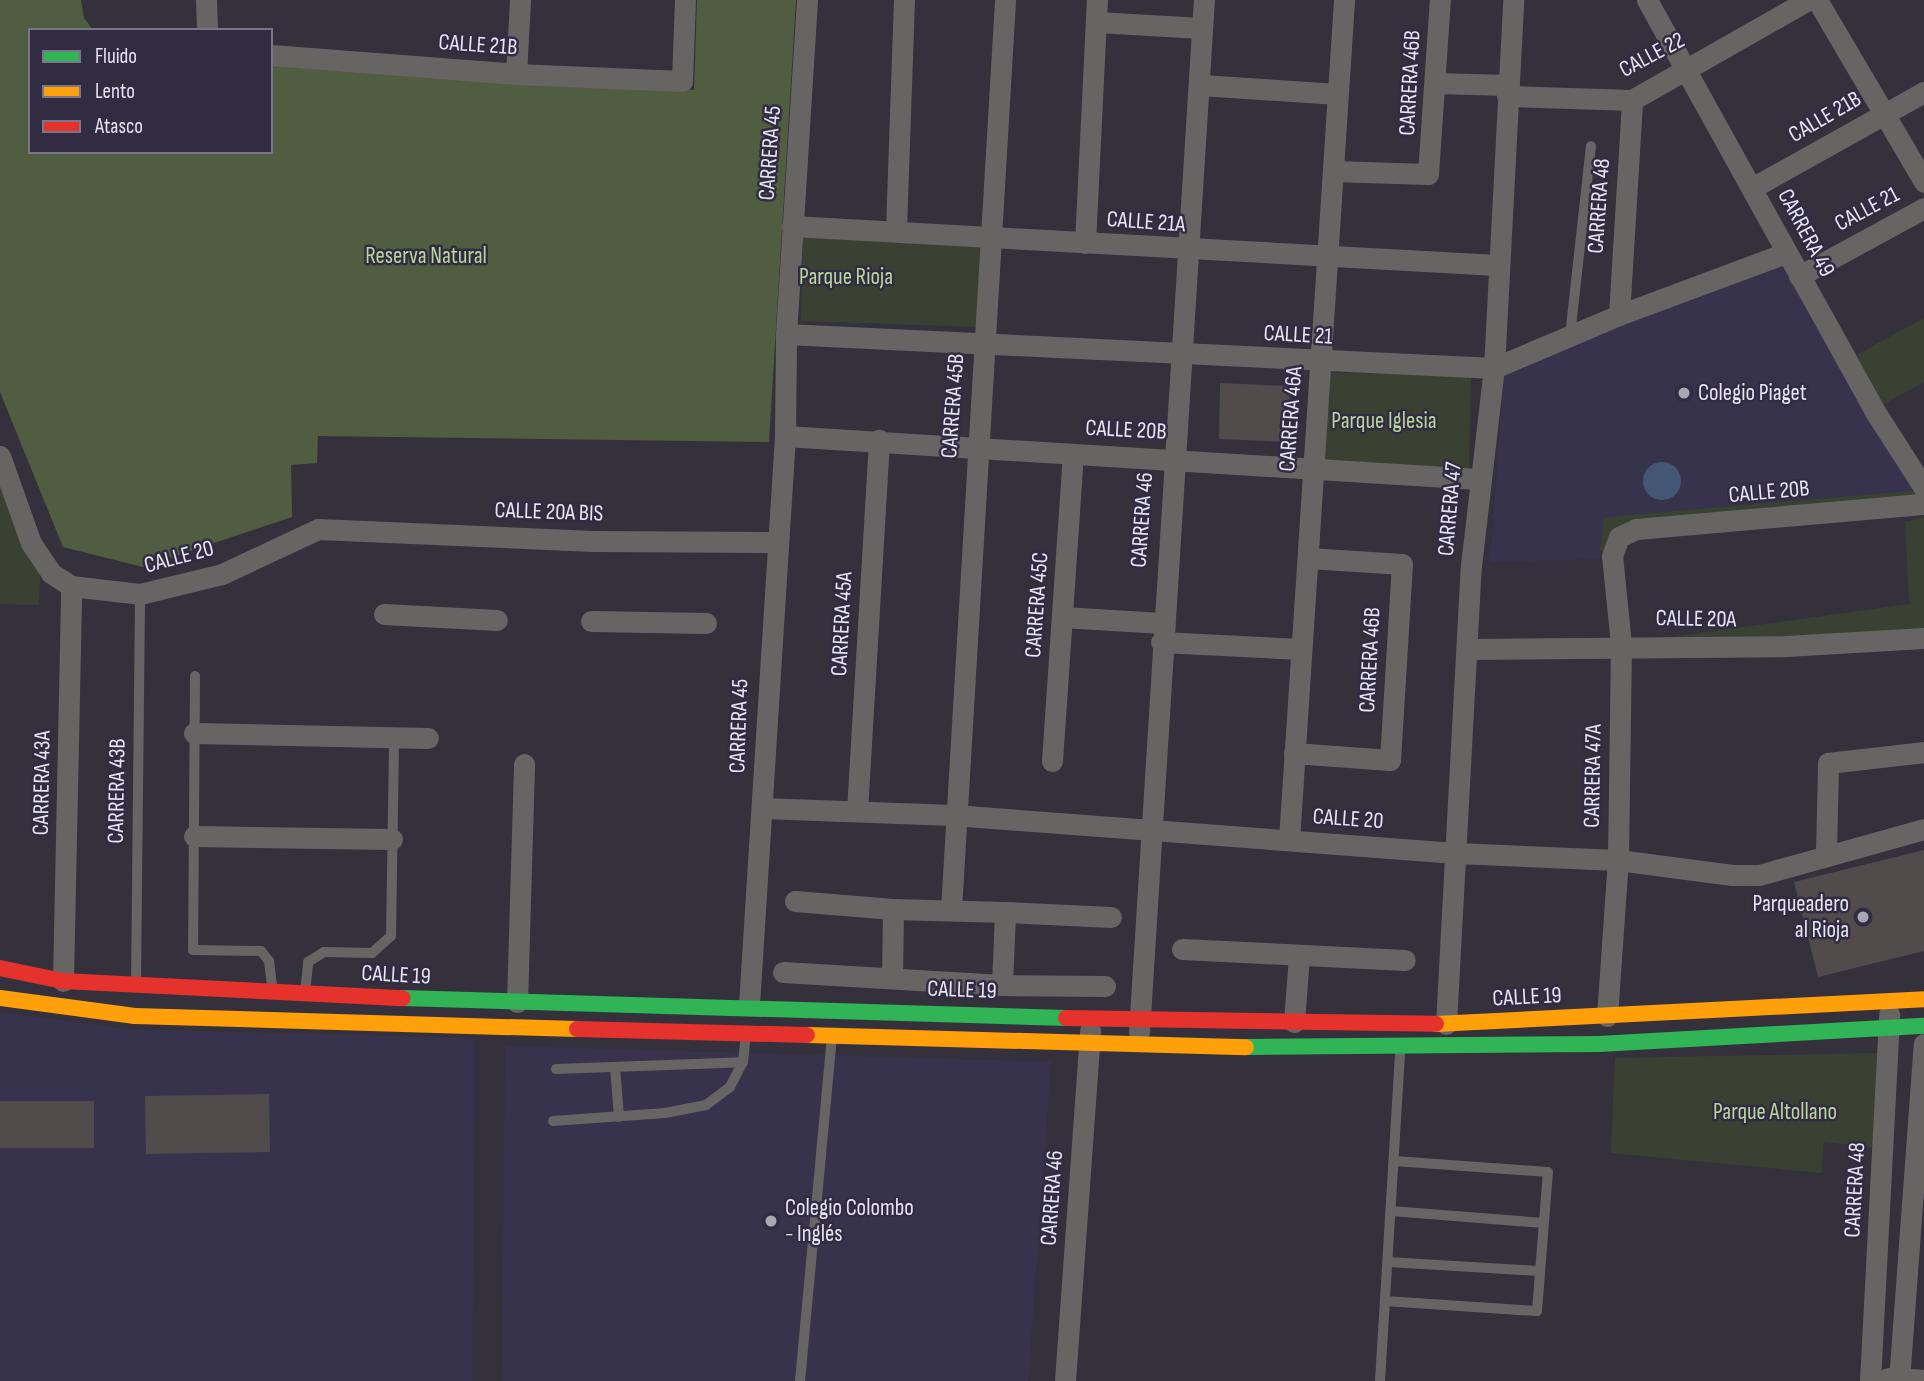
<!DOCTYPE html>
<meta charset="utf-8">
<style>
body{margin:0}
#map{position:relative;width:1924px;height:1381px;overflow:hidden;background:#34313d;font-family:"Sofia Sans Condensed",sans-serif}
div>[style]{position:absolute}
.built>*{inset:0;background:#38334c}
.green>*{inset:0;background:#3a4133}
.forest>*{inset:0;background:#505d40}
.water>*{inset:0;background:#435775}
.round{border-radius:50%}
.building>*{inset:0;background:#514b4b}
.lane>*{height:10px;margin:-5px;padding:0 5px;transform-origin:5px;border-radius:5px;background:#676564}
.street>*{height:21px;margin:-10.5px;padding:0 10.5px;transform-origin:10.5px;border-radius:10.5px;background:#676564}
.fast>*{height:16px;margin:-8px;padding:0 8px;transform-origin:8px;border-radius:8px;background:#30b455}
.slow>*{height:16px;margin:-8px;padding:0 8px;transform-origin:8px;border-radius:8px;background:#ff9f0a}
.jam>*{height:16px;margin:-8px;padding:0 8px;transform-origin:8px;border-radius:8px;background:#e5322d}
.dots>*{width:19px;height:19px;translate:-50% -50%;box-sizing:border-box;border:4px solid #312c42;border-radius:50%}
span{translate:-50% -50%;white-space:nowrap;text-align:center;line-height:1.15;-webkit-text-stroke:5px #312c42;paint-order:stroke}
.street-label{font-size:23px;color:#e7e5f3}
.park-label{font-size:23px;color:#bad79b}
.poi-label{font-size:23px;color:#e7e5f3}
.left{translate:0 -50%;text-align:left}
.right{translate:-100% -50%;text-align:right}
.legend{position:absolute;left:28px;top:28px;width:245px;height:126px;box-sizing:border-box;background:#312c42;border:2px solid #7a7689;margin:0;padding:9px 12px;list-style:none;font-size:21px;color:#e7e5f3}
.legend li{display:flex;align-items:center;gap:14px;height:35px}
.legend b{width:35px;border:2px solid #7a7689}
</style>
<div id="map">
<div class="built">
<div style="clip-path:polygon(1786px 253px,1920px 490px,1604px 517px,1600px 559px,1490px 562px,1504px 376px)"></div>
<div style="clip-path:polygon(0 1012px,128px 1029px,475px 1038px,472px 1381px,0 1381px)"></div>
<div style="clip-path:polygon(505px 1046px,1051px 1062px,1028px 1381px,502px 1381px)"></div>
</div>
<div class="green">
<div style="clip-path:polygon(803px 232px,983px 237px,979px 327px,801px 321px)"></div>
<div style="clip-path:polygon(1924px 318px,1924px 382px,1884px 404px,1856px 355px)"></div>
<div style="clip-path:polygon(1327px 373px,1471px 374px,1469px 471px,1323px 467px)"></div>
<div style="clip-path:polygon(0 485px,40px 576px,39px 605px,0 604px)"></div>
<div style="clip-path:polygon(1920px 490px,1924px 498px,1621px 526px,1610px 554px,1600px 550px,1604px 517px)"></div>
<div style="clip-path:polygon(1924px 517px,1924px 631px,1642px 641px,1909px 604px,1905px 522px)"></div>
<div style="clip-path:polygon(1878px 1053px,1876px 1148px,1824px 1142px,1821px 1173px,1611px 1153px,1615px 1058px)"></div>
</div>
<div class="forest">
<div style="clip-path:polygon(0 0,81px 0,84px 18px,93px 30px,30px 30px,30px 152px,271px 152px,271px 64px,694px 90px,697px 0,796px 0,769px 442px,318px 436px,317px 463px,291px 465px,292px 517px,143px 567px,63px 547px,0 392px)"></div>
</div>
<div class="water">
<div class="round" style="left:1643px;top:462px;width:38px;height:38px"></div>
</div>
<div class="building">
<div style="clip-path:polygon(1220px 383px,1290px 386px,1288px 442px,1219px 439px)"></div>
<div style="clip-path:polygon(1924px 850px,1924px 951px,1818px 977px,1794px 882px)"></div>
<div style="clip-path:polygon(269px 1094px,270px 1152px,146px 1154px,145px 1096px)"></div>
<div style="clip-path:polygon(0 1101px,94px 1101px,94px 1148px,0 1148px)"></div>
</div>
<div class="lane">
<div style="left:1570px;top:336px;width:191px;rotate:-83.7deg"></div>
<div style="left:195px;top:676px;width:274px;rotate:90.4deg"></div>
<div style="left:193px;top:950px;width:68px;rotate:0.8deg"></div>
<div style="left:261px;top:951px;width:13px;rotate:51deg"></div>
<div style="left:269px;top:961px;width:31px;rotate:83deg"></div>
<div style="left:136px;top:983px;width:389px;rotate:-89.4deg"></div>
<div style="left:305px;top:993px;width:31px;rotate:-84deg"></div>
<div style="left:308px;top:962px;width:19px;rotate:-32deg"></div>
<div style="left:324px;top:952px;width:48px;rotate:1.2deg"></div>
<div style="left:372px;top:953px;width:25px;rotate:-42deg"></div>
<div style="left:391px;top:936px;width:199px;rotate:-89.1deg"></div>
<div style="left:615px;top:1067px;width:50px;rotate:85.4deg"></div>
<div style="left:556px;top:1069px;width:187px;rotate:-2.1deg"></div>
<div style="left:743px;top:1062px;width:27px;rotate:-84deg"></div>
<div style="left:553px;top:1121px;width:112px;rotate:-4.1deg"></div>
<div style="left:665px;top:1113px;width:42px;rotate:-11deg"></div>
<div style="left:706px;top:1105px;width:30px;rotate:-37deg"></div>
<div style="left:730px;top:1087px;width:28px;rotate:-63deg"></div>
<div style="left:1391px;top:1211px;width:153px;rotate:4.5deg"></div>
<div style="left:1388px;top:1262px;width:152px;rotate:3.4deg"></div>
<div style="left:1385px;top:1301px;width:152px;rotate:3.8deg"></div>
<div style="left:1537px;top:1311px;width:139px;rotate:-85.5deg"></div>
<div style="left:1548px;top:1172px;width:154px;rotate:-175.9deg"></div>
<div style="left:800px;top:1381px;width:344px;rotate:-84.7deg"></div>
<div style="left:1380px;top:1381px;width:330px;rotate:-86.5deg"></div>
</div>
<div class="street">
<div style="left:206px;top:0;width:30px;rotate:88deg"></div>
<div style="left:1647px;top:0;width:469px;rotate:61deg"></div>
<div style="left:1874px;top:410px;width:93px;rotate:57.3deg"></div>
<div style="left:1817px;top:0;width:211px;rotate:59.5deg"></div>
<div style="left:1096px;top:22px;width:106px;rotate:3.2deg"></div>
<div style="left:271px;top:55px;width:246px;rotate:4.4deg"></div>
<div style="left:516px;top:74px;width:166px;rotate:2.4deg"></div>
<div style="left:682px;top:81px;width:81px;rotate:-87.9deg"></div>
<div style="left:516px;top:74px;width:74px;rotate:-86.9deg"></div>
<div style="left:1436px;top:83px;width:71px;rotate:1.6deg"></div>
<div style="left:1200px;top:85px;width:138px;rotate:3.7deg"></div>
<div style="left:1507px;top:96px;width:125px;rotate:1.8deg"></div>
<div style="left:1632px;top:100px;width:202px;rotate:-29.6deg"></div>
<div style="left:1333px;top:171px;width:95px;rotate:1.8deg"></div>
<div style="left:1428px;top:174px;width:174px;rotate:-86.1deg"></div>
<div style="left:1752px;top:188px;width:197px;rotate:-29.2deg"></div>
<div style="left:792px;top:226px;width:706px;rotate:3.17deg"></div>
<div style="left:896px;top:229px;width:229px;rotate:-88deg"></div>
<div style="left:1085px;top:243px;width:243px;rotate:-87.2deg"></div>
<div style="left:1799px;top:276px;width:142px;rotate:-28.5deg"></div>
<div style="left:1619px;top:315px;width:215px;rotate:-86.5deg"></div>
<div style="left:786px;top:334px;width:709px;rotate:2.75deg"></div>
<div style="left:1494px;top:368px;width:136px;rotate:-23deg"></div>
<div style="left:1619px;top:315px;width:178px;rotate:-20.4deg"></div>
<div style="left:785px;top:436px;width:102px;rotate:-89.4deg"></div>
<div style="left:786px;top:334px;width:335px;rotate:-86.4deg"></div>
<div style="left:0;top:456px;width:92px;rotate:70.4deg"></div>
<div style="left:31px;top:543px;width:36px;rotate:56deg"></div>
<div style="left:51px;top:573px;width:24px;rotate:33deg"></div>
<div style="left:71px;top:586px;width:69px;rotate:6.6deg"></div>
<div style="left:140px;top:594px;width:84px;rotate:-13.7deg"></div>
<div style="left:222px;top:574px;width:106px;rotate:-25.1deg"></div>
<div style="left:318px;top:529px;width:275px;rotate:2.5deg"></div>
<div style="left:593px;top:541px;width:185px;rotate:0.3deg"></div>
<div style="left:384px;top:614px;width:113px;rotate:3deg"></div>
<div style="left:1062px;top:617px;width:100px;rotate:3.4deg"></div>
<div style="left:591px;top:621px;width:115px;rotate:1deg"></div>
<div style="left:1161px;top:642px;width:140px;rotate:2.9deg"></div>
<div style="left:1467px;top:649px;width:319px;rotate:-0.5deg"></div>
<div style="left:1786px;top:646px;width:138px;rotate:-3.3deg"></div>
<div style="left:194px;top:733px;width:234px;rotate:1.2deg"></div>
<div style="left:1294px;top:753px;width:96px;rotate:4.2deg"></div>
<div style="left:1390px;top:760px;width:196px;rotate:-86.5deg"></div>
<div style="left:1402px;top:564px;width:94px;rotate:-176.3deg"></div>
<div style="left:1052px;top:761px;width:308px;rotate:-86.1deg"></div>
<div style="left:762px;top:808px;width:191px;rotate:2.1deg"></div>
<div style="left:953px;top:815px;width:504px;rotate:4.32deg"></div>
<div style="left:1456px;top:853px;width:162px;rotate:2.5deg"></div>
<div style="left:1618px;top:860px;width:115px;rotate:7.5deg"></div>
<div style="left:1732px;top:875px;width:27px"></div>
<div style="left:1759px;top:875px;width:171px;rotate:-15.6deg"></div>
<div style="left:857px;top:811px;width:372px;rotate:-86.6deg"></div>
<div style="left:194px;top:836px;width:198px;rotate:0.9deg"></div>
<div style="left:1289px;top:840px;width:842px;rotate:-86.25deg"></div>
<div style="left:1826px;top:854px;width:91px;rotate:-88.7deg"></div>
<div style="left:1828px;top:763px;width:97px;rotate:-6.5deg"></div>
<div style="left:795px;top:901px;width:98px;rotate:4.7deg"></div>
<div style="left:951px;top:910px;width:912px;rotate:-86.6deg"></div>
<div style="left:1005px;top:912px;width:106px;rotate:2.7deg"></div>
<div style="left:1182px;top:949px;width:223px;rotate:2.8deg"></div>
<div style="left:783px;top:972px;width:219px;rotate:3.4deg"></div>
<div style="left:1002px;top:985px;width:73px;rotate:-87.6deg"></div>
<div style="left:1005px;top:912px;width:112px;rotate:-178.5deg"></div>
<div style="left:893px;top:909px;width:68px;rotate:90.8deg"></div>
<div style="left:63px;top:981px;width:395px;rotate:-88.8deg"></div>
<div style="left:1002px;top:985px;width:103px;rotate:0.6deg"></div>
<div style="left:517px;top:1002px;width:238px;rotate:-88.3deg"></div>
<div style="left:749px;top:1005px;width:570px;rotate:-86.38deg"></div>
<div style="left:785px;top:436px;width:694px;rotate:3.55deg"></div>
<div style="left:1607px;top:1016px;width:156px;rotate:-86deg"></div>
<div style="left:1618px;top:860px;width:216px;rotate:-89.2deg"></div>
<div style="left:1621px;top:644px;width:88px;rotate:-95.8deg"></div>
<div style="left:1612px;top:556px;width:20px;rotate:-70deg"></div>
<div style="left:1619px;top:537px;width:19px;rotate:-25deg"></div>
<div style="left:1636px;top:529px;width:289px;rotate:-5deg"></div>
<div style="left:1294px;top:1022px;width:67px;rotate:-85.7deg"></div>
<div style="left:1446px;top:1024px;width:459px;rotate:-86.9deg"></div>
<div style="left:1471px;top:566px;width:199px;rotate:-83.4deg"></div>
<div style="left:1494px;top:368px;width:368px;rotate:-87deg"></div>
<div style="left:1139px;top:1032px;width:1034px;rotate:-86.4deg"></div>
<div style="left:1888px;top:1378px;width:36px;rotate:3deg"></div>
<div style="left:1065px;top:1381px;width:351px;rotate:-85.9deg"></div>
<div style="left:1870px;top:1381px;width:367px;rotate:-87deg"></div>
<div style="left:1899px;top:1381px;width:338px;rotate:-85.8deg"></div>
</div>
<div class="fast">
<div style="left:403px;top:998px;width:663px;rotate:1.73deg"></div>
<div style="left:1246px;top:1047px;width:353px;rotate:-0.5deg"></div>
<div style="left:1599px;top:1044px;width:325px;rotate:-3.2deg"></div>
</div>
<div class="slow">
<div style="left:0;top:998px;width:136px;rotate:7.6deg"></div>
<div style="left:135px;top:1016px;width:442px;rotate:1.7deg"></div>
<div style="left:1436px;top:1024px;width:489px;rotate:-2.9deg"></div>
<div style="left:807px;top:1035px;width:439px;rotate:1.6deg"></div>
</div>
<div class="jam">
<div style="left:0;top:968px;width:64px;rotate:11.7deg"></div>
<div style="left:63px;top:981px;width:340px;rotate:2.9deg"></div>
<div style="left:1066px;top:1018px;width:370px;rotate:0.9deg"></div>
<div style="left:577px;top:1029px;width:230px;rotate:1.5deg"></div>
</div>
<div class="dots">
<div style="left:1684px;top:393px;background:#a8a6b3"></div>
<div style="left:1863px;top:917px;background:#a8a6b3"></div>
<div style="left:771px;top:1221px;background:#a8a6b3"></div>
</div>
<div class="street-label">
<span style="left:478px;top:45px;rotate:4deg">CALLE 21B</span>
<span style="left:1652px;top:55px;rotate:-28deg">CALLE 22</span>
<span style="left:1410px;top:83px;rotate:-87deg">CARRERA 46B</span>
<span style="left:1825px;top:117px;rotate:-30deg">CALLE 21B</span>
<span style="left:770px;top:153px;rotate:-86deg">CARRERA 45</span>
<span style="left:1599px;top:206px;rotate:-86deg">CARRERA 48</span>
<span style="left:1867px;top:209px;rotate:-28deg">CALLE 21</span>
<span style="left:1146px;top:222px;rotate:4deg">CALLE 21A</span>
<span style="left:1806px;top:233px;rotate:62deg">CARRERA 49</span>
<span style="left:1298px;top:335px;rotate:3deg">CALLE 21</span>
<span style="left:953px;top:406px;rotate:-86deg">CARRERA 45B</span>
<span style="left:1291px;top:419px;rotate:-86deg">CARRERA 46A</span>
<span style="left:1126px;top:430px;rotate:3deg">CALLE 20B</span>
<span style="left:1769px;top:492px;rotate:-5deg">CALLE 20B</span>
<span style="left:1450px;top:509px;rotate:-85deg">CARRERA 47</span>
<span style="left:549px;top:512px;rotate:2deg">CALLE 20A BIS</span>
<span style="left:1142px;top:520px;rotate:-86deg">CARRERA 46</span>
<span style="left:179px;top:557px;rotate:-15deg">CALLE 20</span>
<span style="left:1037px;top:605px;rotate:-86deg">CARRERA 45C</span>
<span style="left:1696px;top:619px;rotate:1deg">CALLE 20A</span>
<span style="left:842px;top:624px;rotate:-87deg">CARRERA 45A</span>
<span style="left:1370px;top:660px;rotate:-87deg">CARRERA 46B</span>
<span style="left:739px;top:726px;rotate:-88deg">CARRERA 45</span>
<span style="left:1593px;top:776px;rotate:-89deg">CARRERA 47A</span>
<span style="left:42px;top:783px;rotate:-89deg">CARRERA 43A</span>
<span style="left:117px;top:791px;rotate:-89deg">CARRERA 43B</span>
<span style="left:1348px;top:819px;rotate:4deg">CALLE 20</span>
<span style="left:396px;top:975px;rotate:3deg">CALLE 19</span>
<span style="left:962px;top:990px;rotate:2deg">CALLE 19</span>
<span style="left:1527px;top:997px;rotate:-3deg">CALLE 19</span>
<span style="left:1855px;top:1190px;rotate:-87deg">CARRERA 48</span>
<span style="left:1052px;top:1198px;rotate:-86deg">CARRERA 46</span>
</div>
<div class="park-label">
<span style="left:426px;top:256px">Reserva Natural</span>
<span style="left:846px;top:277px">Parque Rioja</span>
<span style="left:1384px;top:421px">Parque Iglesia</span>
<span style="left:1775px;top:1112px">Parque Altollano</span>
</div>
<div class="poi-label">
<span class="left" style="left:1698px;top:393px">Colegio Piaget</span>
<span class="right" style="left:1849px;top:917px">Parqueadero<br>al Rioja</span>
<span class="left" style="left:785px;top:1221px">Colegio Colombo<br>- Inglés</span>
</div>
<ul class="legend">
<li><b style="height:9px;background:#30b455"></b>Fluido</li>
<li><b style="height:9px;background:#ff9f0a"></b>Lento</li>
<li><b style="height:9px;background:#e5322d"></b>Atasco</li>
</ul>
</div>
